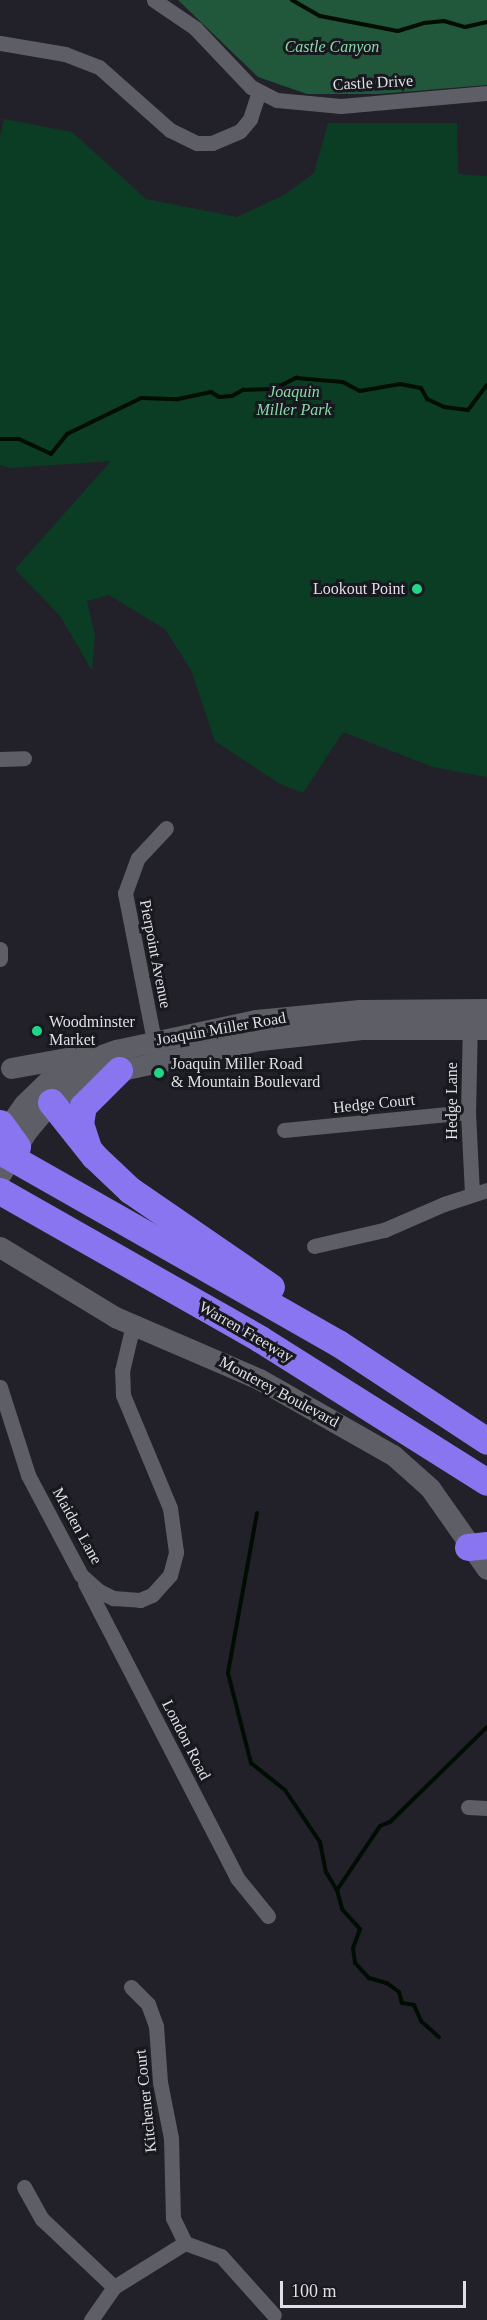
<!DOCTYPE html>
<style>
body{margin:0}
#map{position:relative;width:487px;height:2320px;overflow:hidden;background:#222129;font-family:Georgia,serif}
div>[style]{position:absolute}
.green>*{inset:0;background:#0b3d25}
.forest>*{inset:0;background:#21573a}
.stream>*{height:4px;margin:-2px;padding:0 2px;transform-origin:2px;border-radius:2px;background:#000d03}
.street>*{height:15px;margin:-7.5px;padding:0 7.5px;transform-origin:7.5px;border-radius:7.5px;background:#5e5e67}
.secondary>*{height:21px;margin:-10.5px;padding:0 10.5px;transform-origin:10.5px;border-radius:10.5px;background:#5e5e67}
.highway>*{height:27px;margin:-13.5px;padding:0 13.5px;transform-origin:13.5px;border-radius:13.5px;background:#8a75f1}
.dots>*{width:16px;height:16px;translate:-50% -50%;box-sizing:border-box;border:3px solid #18181f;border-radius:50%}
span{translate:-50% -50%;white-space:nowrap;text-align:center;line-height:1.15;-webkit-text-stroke:6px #18181f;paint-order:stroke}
.park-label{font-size:16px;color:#89daaa;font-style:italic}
.street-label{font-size:16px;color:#dfdfe5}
.poi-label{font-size:16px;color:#dfdfe5}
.right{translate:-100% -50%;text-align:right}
.left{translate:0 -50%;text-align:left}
.scale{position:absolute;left:280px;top:2281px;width:186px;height:27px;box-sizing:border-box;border:3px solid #dfdfe5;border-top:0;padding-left:8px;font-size:18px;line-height:21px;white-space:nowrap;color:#dfdfe5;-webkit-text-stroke:4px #18181f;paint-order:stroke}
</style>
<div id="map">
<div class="green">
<div style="clip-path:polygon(4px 119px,72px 132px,146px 199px,237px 217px,284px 195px,314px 173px,328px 123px,457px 123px,458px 174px,487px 176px,487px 777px,433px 767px,343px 732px,303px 793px,280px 784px,215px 741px,191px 670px,165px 629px,109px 595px,87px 601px,95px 636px,92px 671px,61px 617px,15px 569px,111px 461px,10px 468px,0 465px,0 137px)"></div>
</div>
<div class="forest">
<div style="clip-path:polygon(178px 0,487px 0,487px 85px,379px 94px,307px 94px,258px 77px)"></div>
</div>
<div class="stream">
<div style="left:292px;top:0;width:32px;rotate:30deg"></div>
<div style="left:320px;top:16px;width:79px;rotate:10.9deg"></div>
<div style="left:398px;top:31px;width:27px;rotate:-17deg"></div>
<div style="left:424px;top:23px;width:20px;rotate:-6deg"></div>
<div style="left:444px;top:21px;width:22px;rotate:16deg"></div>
<div style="left:465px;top:27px;width:23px;rotate:-13deg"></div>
<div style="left:0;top:439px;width:19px"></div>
<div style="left:19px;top:439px;width:35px;rotate:25deg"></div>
<div style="left:51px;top:454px;width:26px;rotate:-51deg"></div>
<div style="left:67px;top:434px;width:82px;rotate:-25.9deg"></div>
<div style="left:141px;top:398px;width:37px;rotate:2deg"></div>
<div style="left:178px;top:399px;width:34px;rotate:-12deg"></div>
<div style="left:211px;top:392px;width:9px;rotate:32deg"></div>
<div style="left:219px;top:397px;width:13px;rotate:-4deg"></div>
<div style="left:232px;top:396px;width:13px;rotate:-29deg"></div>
<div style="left:243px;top:390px;width:31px;rotate:-2deg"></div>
<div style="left:274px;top:389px;width:25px;rotate:-27deg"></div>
<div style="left:296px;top:378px;width:47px;rotate:4.9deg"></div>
<div style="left:343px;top:382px;width:19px;rotate:28deg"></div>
<div style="left:360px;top:391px;width:41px;rotate:-9.9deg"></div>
<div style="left:400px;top:384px;width:21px;rotate:11deg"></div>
<div style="left:421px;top:388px;width:13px;rotate:61deg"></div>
<div style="left:427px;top:399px;width:19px;rotate:25deg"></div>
<div style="left:444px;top:407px;width:24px;rotate:7deg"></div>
<div style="left:468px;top:410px;width:31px;rotate:-53deg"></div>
<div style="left:257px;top:1513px;width:163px;rotate:100.3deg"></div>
<div style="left:228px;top:1673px;width:93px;rotate:75.7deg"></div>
<div style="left:251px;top:1763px;width:43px;rotate:38.5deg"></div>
<div style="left:285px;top:1790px;width:63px;rotate:56.1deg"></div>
<div style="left:320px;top:1842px;width:31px;rotate:79deg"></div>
<div style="left:326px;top:1872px;width:21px;rotate:59deg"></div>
<div style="left:337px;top:1890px;width:20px;rotate:75deg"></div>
<div style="left:342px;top:1909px;width:27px;rotate:48deg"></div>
<div style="left:360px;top:1929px;width:20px;rotate:110deg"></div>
<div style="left:353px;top:1948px;width:15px;rotate:82deg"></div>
<div style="left:355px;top:1963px;width:21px;rotate:47deg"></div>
<div style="left:369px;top:1978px;width:19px;rotate:16deg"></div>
<div style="left:387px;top:1983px;width:15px;rotate:37deg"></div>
<div style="left:399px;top:1992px;width:11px;rotate:75deg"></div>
<div style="left:402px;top:2003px;width:12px;rotate:9deg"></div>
<div style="left:414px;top:2005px;width:17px;rotate:66deg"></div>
<div style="left:421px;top:2021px;width:24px;rotate:42deg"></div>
<div style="left:337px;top:1890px;width:77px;rotate:-56.1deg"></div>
<div style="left:380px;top:1826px;width:11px;rotate:-22deg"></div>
<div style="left:390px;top:1822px;width:136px;rotate:-44.4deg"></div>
</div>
<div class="street">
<div style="left:154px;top:0;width:50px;rotate:34.3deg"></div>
<div style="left:195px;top:28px;width:81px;rotate:46.5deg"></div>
<div style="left:251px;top:87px;width:29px;rotate:27deg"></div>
<div style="left:277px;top:100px;width:64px;rotate:5.4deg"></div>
<div style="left:341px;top:106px;width:147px;rotate:-5.1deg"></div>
<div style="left:0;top:43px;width:66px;rotate:9.6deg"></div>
<div style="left:65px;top:54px;width:36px;rotate:21deg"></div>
<div style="left:99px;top:67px;width:95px;rotate:41.6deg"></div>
<div style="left:170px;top:130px;width:30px;rotate:26deg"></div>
<div style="left:197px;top:143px;width:15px"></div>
<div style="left:212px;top:143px;width:30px;rotate:-23deg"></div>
<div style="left:240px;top:131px;width:16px;rotate:-50deg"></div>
<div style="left:250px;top:119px;width:28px;rotate:-72deg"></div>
<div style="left:0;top:759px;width:24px;rotate:-2deg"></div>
<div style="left:0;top:949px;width:10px;rotate:90deg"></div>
<div style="left:470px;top:1020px;width:92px;rotate:91.2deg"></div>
<div style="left:468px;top:1112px;width:81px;rotate:87.2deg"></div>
<div style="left:156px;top:1051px;width:161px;rotate:-101.1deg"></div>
<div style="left:125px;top:893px;width:37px;rotate:-70deg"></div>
<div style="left:138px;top:858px;width:41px;rotate:-47deg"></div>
<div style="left:284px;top:1130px;width:185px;rotate:-5.6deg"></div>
<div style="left:314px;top:1246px;width:72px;rotate:-12.9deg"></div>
<div style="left:384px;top:1230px;width:65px;rotate:-23.4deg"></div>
<div style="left:444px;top:1204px;width:45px;rotate:-18deg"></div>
<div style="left:0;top:1387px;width:92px;rotate:72.3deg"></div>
<div style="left:28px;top:1475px;width:113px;rotate:62.1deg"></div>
<div style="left:81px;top:1575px;width:24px;rotate:42deg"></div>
<div style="left:99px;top:1591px;width:16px;rotate:27deg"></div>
<div style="left:113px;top:1598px;width:27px;rotate:4deg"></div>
<div style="left:140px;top:1600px;width:13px;rotate:-23deg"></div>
<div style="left:152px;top:1595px;width:27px;rotate:-48deg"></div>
<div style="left:170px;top:1575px;width:24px;rotate:-75deg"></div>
<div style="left:176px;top:1552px;width:44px;rotate:-97.8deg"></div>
<div style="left:170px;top:1508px;width:122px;rotate:-112.6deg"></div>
<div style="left:123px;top:1395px;width:24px;rotate:-92deg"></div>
<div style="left:122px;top:1371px;width:47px;rotate:-76.6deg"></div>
<div style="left:85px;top:1583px;width:332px;rotate:62.7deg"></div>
<div style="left:237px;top:1878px;width:49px;rotate:50.8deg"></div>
<div style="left:468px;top:1807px;width:19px;rotate:3deg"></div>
<div style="left:131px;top:1987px;width:24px;rotate:45deg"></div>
<div style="left:148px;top:2004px;width:23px;rotate:70deg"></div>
<div style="left:156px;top:2026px;width:56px;rotate:85.9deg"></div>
<div style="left:160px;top:2082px;width:57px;rotate:78.9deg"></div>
<div style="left:171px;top:2138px;width:80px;rotate:88.6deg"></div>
<div style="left:173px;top:2218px;width:28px;rotate:64deg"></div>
<div style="left:185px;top:2243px;width:38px;rotate:20deg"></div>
<div style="left:221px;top:2256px;width:79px;rotate:48.1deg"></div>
<div style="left:24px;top:2187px;width:37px;rotate:61deg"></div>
<div style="left:42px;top:2219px;width:99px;rotate:43.4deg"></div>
<div style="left:91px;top:2320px;width:40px;rotate:-55.1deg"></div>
<div style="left:114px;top:2287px;width:84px;rotate:-31.8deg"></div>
</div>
<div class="secondary">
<div style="left:11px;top:1068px;width:73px;rotate:-10.2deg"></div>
<div style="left:0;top:1138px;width:42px;rotate:-54.8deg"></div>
<div style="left:24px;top:1104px;width:37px;rotate:-44deg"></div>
<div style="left:51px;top:1078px;width:23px;rotate:-31deg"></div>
<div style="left:71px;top:1066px;width:48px;rotate:-19.6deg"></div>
<div style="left:116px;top:1050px;width:143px;rotate:-12.1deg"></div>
<div style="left:256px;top:1020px;width:104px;rotate:-5.5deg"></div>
<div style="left:360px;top:1010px;width:127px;rotate:-0.5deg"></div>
<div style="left:0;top:1175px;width:50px;rotate:-58.8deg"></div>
<div style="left:26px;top:1132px;width:39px;rotate:-50deg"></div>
<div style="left:51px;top:1102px;width:36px;rotate:-34deg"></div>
<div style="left:81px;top:1082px;width:19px;rotate:-21deg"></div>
<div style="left:99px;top:1075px;width:165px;rotate:-12.3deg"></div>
<div style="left:260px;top:1040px;width:102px;rotate:-6.2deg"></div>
<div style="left:361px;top:1029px;width:126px"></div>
<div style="left:0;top:1247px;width:135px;rotate:31.3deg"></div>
<div style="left:115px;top:1317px;width:157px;rotate:23.3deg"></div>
<div style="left:259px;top:1379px;width:154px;rotate:29.6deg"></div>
<div style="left:393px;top:1455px;width:50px;rotate:41.7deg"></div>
<div style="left:430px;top:1488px;width:99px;rotate:54.9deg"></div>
</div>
<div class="highway">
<div style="left:51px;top:1102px;width:69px;rotate:51.5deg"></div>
<div style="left:94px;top:1156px;width:50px;rotate:43.4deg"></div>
<div style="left:130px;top:1190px;width:171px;rotate:34.5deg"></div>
<div style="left:0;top:1123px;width:29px;rotate:54deg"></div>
<div style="left:87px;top:1145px;width:22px;rotate:-108deg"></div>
<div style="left:80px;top:1124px;width:18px;rotate:-81deg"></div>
<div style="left:83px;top:1106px;width:51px;rotate:-45deg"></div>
<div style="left:0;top:1151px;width:389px;rotate:29.6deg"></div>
<div style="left:338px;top:1343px;width:178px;rotate:33.3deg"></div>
<div style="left:0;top:1191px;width:299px;rotate:29.6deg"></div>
<div style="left:260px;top:1339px;width:268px;rotate:32.2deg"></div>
<div style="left:468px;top:1547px;width:19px;rotate:-6deg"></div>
</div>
<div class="dots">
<div style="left:417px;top:589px;background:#1fd887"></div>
<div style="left:37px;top:1031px;background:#1fd887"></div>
<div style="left:159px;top:1073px;background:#1fd887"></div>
</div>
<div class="park-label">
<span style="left:332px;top:47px">Castle Canyon</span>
<span style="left:294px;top:401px">Joaquin<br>Miller Park</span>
</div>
<div class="street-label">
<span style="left:373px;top:83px;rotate:-3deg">Castle Drive</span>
<span style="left:155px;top:954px;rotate:79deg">Pierpoint Avenue</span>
<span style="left:221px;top:1029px;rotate:-10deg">Joaquin Miller Road</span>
<span style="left:452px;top:1101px;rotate:-90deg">Hedge Lane</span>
<span style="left:374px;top:1104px;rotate:-6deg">Hedge Court</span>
<span style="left:246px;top:1332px;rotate:30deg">Warren Freeway</span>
<span style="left:279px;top:1392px;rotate:28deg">Monterey Boulevard</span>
<span style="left:77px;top:1526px;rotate:61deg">Maiden Lane</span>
<span style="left:186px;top:1740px;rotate:63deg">London Road</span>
<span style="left:146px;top:2101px;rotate:-96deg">Kitchener Court</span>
</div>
<div class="poi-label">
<span class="right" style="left:405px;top:589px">Lookout Point</span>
<span class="left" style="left:49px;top:1031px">Woodminster<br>Market</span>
<span class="left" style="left:171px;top:1073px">Joaquin Miller Road<br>&amp; Mountain Boulevard</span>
</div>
<div class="scale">100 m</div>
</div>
